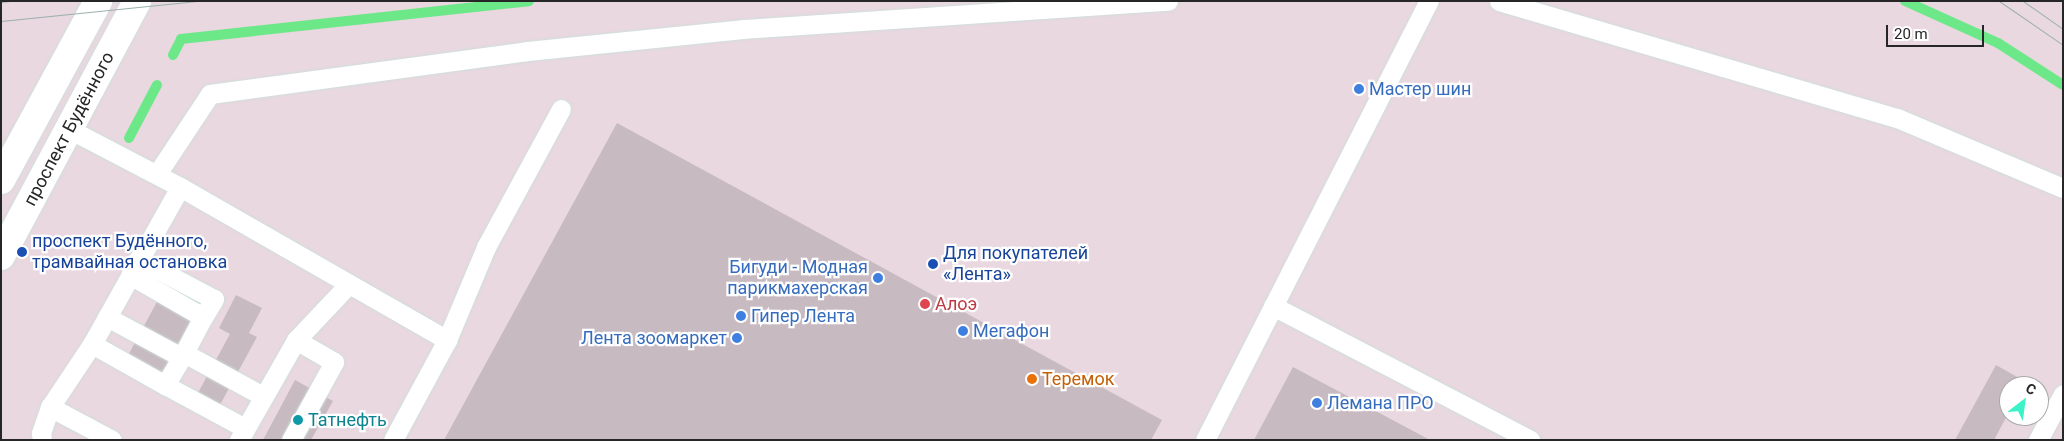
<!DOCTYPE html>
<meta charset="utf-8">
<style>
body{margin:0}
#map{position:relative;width:2064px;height:441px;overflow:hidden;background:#e9d8e0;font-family:Roboto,sans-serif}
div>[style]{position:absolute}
.stream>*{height:10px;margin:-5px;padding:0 5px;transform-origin:5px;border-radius:5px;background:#6de889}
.building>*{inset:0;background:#c7bac0}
.roads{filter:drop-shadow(0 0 1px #cddfdb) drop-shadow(0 0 1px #cddfdb)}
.service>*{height:19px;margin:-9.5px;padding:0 9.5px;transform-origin:9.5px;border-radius:9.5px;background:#fff}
.secondary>*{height:28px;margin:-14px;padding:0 14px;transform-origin:14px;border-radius:14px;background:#fff}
.tram>*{height:1px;margin:-0.5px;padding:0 0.5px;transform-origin:0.5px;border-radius:0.5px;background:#9bb0ac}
.dots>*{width:14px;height:14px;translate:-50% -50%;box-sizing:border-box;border:2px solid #fff;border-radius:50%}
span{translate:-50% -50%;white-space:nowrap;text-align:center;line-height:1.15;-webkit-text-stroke:4.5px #fff;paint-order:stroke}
.shop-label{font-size:18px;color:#366cbe}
.left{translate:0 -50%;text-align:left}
.right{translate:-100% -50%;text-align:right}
.street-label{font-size:18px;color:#262626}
.transit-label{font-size:18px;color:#164399}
.health-label{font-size:18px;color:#be3a42}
.food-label{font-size:18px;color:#c56008}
.culture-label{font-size:18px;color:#0d838f}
.frame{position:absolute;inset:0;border:2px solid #262626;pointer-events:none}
.north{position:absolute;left:1999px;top:376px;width:50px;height:50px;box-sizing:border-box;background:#fff;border:1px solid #a8a8a8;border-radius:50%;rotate:30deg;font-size:14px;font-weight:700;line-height:20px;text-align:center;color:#262626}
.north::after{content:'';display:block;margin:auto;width:18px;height:22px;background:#3cf2c8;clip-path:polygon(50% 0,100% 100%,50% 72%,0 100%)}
.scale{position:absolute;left:1886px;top:25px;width:98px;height:22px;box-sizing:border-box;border:2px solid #262626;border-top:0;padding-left:6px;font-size:15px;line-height:18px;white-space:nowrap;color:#262626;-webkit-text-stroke:4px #fff;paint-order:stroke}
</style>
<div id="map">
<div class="stream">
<div style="left:1905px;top:1px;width:102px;rotate:24.3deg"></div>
<div style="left:1998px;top:43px;width:77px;rotate:32.9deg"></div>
<div style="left:173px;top:55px;width:18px;rotate:-63deg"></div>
<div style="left:181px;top:39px;width:350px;rotate:-6.2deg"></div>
<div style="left:129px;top:138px;width:60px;rotate:-62.2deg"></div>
</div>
<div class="building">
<div style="clip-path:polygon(617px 123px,1162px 420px,1151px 440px,444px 440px)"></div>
<div style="clip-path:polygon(173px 272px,207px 290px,159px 380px,125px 361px)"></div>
<div style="clip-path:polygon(236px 295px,262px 308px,249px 333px,257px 337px,215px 414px,193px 402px,230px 334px,219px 328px)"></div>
<div style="clip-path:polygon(1996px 365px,2026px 382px,2023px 386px,2009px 386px,2009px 412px,1994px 440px,1955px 440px)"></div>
<div style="clip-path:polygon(1293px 367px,1430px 440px,1254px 440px)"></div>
<div style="clip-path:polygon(295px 380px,333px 401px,311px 440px,263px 440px)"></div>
</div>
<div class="roads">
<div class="service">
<div style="left:1499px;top:1px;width:415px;rotate:16.4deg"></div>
<div style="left:1897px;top:118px;width:180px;rotate:22.9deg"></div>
<div style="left:71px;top:130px;width:123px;rotate:27.6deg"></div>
<div style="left:180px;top:187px;width:308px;rotate:29.8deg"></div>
<div style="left:157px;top:174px;width:96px;rotate:-56.5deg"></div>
<div style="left:210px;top:94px;width:320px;rotate:-7.7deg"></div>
<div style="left:527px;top:51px;width:217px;rotate:-5.8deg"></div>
<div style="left:743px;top:29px;width:426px;rotate:-3.8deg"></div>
<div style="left:138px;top:259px;width:86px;rotate:27.8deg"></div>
<div style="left:214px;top:299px;width:21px;rotate:121deg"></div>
<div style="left:1273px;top:306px;width:290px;rotate:27.5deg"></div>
<div style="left:107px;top:317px;width:84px;rotate:28.4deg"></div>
<div style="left:92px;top:344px;width:84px;rotate:29.3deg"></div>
<div style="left:165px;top:385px;width:37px;rotate:-59deg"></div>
<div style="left:184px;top:353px;width:41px;rotate:-62.2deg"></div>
<div style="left:203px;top:317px;width:84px;rotate:-150.1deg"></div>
<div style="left:184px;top:353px;width:90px;rotate:28.6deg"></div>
<div style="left:165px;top:385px;width:91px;rotate:28.3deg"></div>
<div style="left:50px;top:407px;width:70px;rotate:28deg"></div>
<div style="left:42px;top:440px;width:7px;rotate:-98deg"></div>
<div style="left:41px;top:433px;width:28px;rotate:-71deg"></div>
<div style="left:50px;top:407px;width:76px;rotate:-56.3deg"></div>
<div style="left:92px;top:344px;width:180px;rotate:-60.7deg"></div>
<div style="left:239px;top:440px;width:115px;rotate:-60.3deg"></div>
<div style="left:296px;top:340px;width:77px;rotate:-46.6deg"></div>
<div style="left:291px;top:440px;width:89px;rotate:-61.1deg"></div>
<div style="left:334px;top:362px;width:44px;rotate:-149.9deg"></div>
<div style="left:393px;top:440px;width:114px;rotate:-61.6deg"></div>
<div style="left:447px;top:340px;width:101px;rotate:-67.2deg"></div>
<div style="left:486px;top:247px;width:157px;rotate:-61.5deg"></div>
<div style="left:1205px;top:440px;width:493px;rotate:-63deg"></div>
<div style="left:2038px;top:440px;width:52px;rotate:-61.5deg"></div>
</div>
<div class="secondary">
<div style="left:1px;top:180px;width:204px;rotate:-61.5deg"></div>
<div style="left:1px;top:256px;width:289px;rotate:-61.9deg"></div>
</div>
</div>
<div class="tram">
<div style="left:1999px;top:1px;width:78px;rotate:34.5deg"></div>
<div style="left:2023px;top:1px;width:49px;rotate:35deg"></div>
<div style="left:1px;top:2px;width:9px;rotate:-6deg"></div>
<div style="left:1px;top:21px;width:197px;rotate:-5.8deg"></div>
</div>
<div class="dots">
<div style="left:1359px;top:89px;background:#3f7fe0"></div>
<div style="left:22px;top:252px;background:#1a4fb4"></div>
<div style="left:933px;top:264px;background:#1a4fb4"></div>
<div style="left:878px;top:278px;background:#3f7fe0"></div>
<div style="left:925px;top:304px;background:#e0444e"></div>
<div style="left:741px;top:316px;background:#3f7fe0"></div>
<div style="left:963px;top:331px;background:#3f7fe0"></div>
<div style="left:737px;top:338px;background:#3f7fe0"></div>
<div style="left:1032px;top:379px;background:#e8710a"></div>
<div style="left:1317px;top:403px;background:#3f7fe0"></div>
<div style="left:298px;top:420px;background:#0f9aa8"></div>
</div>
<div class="shop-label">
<span class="left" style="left:1369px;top:89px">Мастер шин</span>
<span class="right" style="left:868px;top:278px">Бигуди - Модная<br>парикмахерская</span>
<span class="left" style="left:751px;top:316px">Гипер Лента</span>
<span class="left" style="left:973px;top:331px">Мегафон</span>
<span class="right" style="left:727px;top:338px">Лента зоомаркет</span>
<span class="left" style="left:1327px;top:403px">Лемана ПРО</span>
</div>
<div class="street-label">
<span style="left:69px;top:129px;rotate:-62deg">проспект Будённого</span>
</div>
<div class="transit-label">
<span class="left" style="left:32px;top:252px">проспект Будённого,<br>трамвайная остановка</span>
<span class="left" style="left:943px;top:264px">Для покупателей<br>«Лента»</span>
</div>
<div class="health-label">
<span class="left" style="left:935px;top:304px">Алоэ</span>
</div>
<div class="food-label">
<span class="left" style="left:1042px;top:379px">Теремок</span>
</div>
<div class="culture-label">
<span class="left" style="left:308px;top:420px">Татнефть</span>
</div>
<div class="frame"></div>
<div class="north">С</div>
<div class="scale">20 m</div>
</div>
